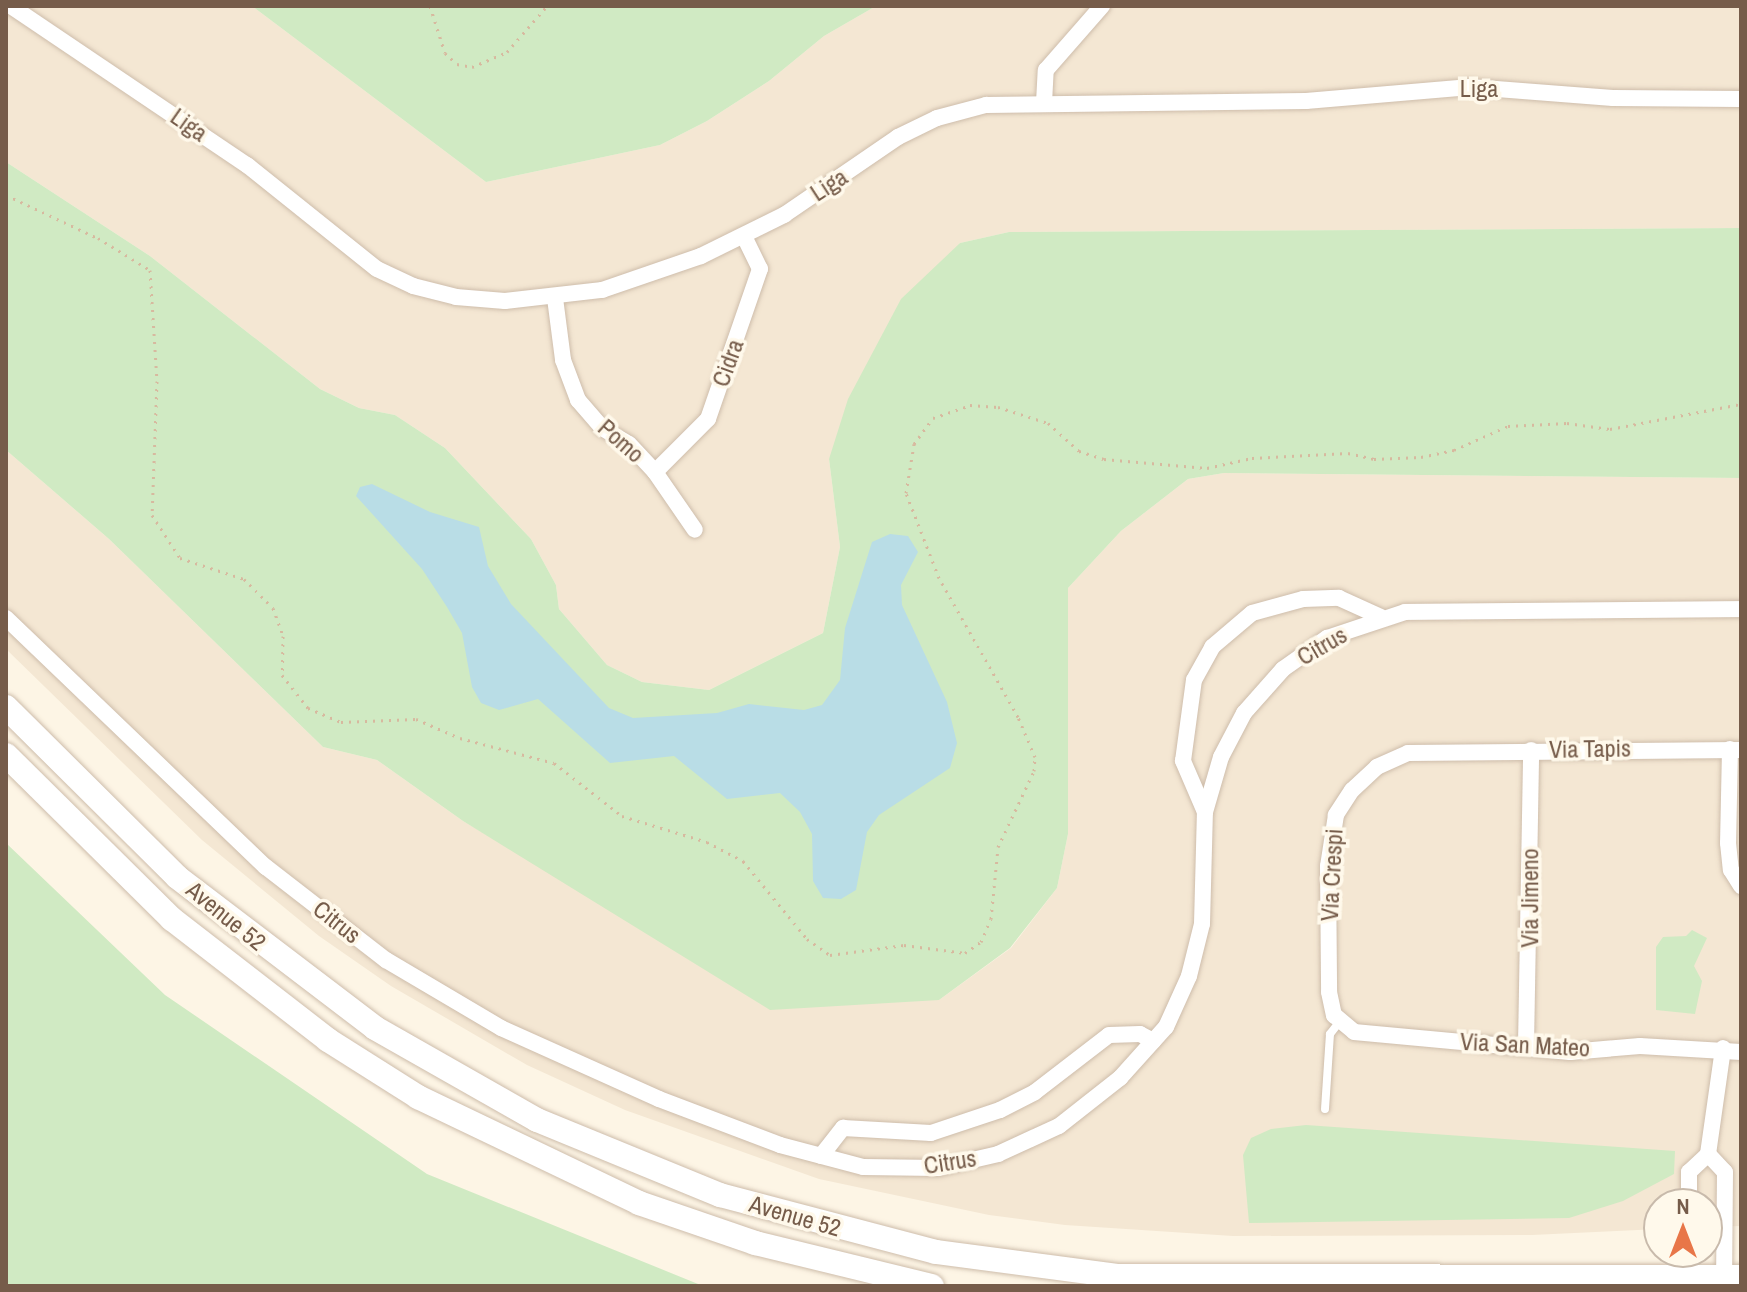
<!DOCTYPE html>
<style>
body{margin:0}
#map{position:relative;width:1747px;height:1292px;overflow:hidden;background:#fdf5e5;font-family:"Archivo Narrow",sans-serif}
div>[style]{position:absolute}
.residential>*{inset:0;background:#f4e7d3}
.green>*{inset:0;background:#d0eac3}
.water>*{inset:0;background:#b9dde6}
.path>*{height:3px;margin-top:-1.5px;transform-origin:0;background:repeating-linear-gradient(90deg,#d7b99f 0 2px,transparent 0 8px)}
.roads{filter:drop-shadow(0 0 2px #cebdab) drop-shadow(0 0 2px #cebdab)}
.service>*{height:8px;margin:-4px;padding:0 4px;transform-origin:4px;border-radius:4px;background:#fff}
.minor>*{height:16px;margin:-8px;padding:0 8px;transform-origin:8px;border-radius:8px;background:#fff}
.secondary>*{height:24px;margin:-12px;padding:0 12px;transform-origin:12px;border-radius:12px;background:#fff}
span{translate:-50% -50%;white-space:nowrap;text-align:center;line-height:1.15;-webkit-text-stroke:7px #fff9eb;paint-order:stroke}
.street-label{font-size:24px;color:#765c4a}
.frame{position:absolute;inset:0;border:8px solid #765c4a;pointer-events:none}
.north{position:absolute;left:1643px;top:1188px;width:80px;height:80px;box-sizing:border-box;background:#fff9eb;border:2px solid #c8baab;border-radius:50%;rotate:0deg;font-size:22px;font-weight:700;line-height:32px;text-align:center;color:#765c4a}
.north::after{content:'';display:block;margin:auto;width:28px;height:36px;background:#e87648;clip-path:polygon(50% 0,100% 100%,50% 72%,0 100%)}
</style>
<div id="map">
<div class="residential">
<div style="clip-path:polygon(6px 6px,252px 6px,486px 182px,660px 145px,707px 121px,769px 81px,824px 36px,876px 6px,1741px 6px,1741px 228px,1009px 232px,960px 243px,829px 459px,840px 547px,823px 633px,709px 690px,642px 682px,607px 665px,559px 609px,556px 585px,531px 539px,445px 448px,395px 415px,359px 408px,320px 389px,150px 256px,6px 162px)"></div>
<div style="clip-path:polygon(6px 450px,109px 539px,323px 747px,377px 760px,463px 821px,592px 897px,939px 1000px,1011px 948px,1057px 888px,1068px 834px,1068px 588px,1121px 531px,1188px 479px,1224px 473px,1741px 478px,1741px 1226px,1707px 1227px,1707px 1204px,1659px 1204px,1659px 1229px,1532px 1235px,1233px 1236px,1065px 1225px,989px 1215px,819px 1179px,625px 1110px,527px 1065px,391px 986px,319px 936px,202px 840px,6px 649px)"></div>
</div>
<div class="green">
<div style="clip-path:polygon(252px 6px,876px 6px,824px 36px,769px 81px,707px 121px,660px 145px,486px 182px)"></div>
<div style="clip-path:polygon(6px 162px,150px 256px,320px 389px,359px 408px,395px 415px,445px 448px,531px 539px,556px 585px,559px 609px,607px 665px,642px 682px,709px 690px,823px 633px,840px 547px,829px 459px,848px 399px,901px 299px,960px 243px,1009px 232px,1741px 228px,1741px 478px,1224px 473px,1188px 479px,1121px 531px,1068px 588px,1068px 834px,1057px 888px,1010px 948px,939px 1000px,770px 1010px,463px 821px,377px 760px,323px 747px,109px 539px,6px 450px)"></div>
<div style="clip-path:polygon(6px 843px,165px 995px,427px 1174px,703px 1286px,6px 1286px)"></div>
<div style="clip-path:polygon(1692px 930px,1707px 938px,1694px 966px,1702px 981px,1695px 1014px,1656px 1010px,1656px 947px,1663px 937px,1686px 936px)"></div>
<div style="clip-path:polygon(1306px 1125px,1675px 1151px,1674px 1174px,1623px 1201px,1569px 1218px,1249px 1223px,1243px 1155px,1251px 1138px,1271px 1129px)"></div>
</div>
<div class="water">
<div style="clip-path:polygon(372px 484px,430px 512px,479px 527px,488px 566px,511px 604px,609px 708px,633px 718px,717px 713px,749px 704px,804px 710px,822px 705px,840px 680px,845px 628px,872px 542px,890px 534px,908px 536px,918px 552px,901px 585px,902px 605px,947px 702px,957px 743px,950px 768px,879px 815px,867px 832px,856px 890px,841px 899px,823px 898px,813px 881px,812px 834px,800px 812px,780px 793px,727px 799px,674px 756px,610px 763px,538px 699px,499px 710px,481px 703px,472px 687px,462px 633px,447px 607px,422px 569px,356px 496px,360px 487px)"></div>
</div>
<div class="path">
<div style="left:430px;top:6px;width:49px;rotate:72.3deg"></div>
<div style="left:445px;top:53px;width:16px;rotate:43deg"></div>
<div style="left:457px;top:64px;width:15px;rotate:11deg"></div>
<div style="left:472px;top:67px;width:38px;rotate:-23deg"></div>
<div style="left:507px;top:52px;width:61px;rotate:-49deg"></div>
<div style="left:6px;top:195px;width:102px;rotate:25.1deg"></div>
<div style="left:98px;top:238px;width:61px;rotate:31.6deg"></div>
<div style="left:150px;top:270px;width:111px;rotate:86.4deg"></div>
<div style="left:157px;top:381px;width:134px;rotate:92.1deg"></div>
<div style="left:152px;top:515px;width:51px;rotate:56.9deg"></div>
<div style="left:180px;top:558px;width:67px;rotate:18.2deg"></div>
<div style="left:244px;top:579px;width:41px;rotate:45deg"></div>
<div style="left:273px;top:608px;width:30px;rotate:70deg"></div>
<div style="left:283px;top:636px;width:39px;rotate:91deg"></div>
<div style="left:282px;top:675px;width:42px;rotate:51.8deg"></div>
<div style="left:308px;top:708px;width:36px;rotate:23deg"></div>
<div style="left:341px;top:722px;width:75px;rotate:-2.3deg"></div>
<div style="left:416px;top:719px;width:48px;rotate:23.4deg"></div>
<div style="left:460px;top:738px;width:97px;rotate:14.9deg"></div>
<div style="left:554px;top:763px;width:86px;rotate:37.9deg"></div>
<div style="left:622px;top:816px;width:89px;rotate:17deg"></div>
<div style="left:707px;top:842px;width:41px;rotate:27.8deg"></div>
<div style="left:743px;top:861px;width:101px;rotate:50.6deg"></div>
<div style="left:807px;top:939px;width:28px;rotate:35deg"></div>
<div style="left:830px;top:955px;width:75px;rotate:-7.7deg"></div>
<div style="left:904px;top:945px;width:62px;rotate:7.5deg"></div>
<div style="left:965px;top:953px;width:19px;rotate:-35deg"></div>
<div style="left:981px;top:942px;width:25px;rotate:-67deg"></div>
<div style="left:991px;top:919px;width:72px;rotate:-84.4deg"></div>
<div style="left:998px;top:847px;width:84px;rotate:-64.7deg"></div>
<div style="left:1034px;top:771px;width:14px;rotate:-86deg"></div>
<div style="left:1035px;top:757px;width:43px;rotate:-113deg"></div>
<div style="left:1018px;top:717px;width:160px;rotate:-119.6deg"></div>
<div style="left:939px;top:578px;width:91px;rotate:-111.2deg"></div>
<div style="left:906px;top:493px;width:50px;rotate:-80.7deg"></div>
<div style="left:914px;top:444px;width:32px;rotate:-54deg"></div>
<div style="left:933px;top:418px;width:39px;rotate:-19deg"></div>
<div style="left:970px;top:405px;width:28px;rotate:4deg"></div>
<div style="left:998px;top:407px;width:52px;rotate:17.7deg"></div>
<div style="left:1048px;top:423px;width:42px;rotate:42.1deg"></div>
<div style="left:1079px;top:451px;width:26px;rotate:18deg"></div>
<div style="left:1104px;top:459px;width:103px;rotate:5deg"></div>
<div style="left:1207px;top:468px;width:46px;rotate:-12.5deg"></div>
<div style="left:1252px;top:458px;width:96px;rotate:-3deg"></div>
<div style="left:1348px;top:453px;width:27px;rotate:13deg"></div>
<div style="left:1374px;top:459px;width:47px;rotate:-2.4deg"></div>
<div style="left:1421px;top:457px;width:34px;rotate:-12deg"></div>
<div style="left:1454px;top:450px;width:59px;rotate:-24deg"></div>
<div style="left:1508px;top:426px;width:59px;rotate:-2.9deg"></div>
<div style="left:1567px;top:423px;width:43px;rotate:7.9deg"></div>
<div style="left:1610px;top:429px;width:133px;rotate:-10.8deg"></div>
</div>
<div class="roads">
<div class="service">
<div style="left:1325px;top:1109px;width:75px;rotate:-86.2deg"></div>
<div style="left:1330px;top:1034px;width:16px;rotate:-52deg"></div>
</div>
<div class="minor">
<div style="left:11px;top:6px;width:285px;rotate:34deg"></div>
<div style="left:247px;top:165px;width:166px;rotate:38.7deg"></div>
<div style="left:377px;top:269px;width:40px;rotate:25deg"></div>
<div style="left:413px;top:286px;width:44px;rotate:14.3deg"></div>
<div style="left:456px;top:297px;width:49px;rotate:4.7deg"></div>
<div style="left:505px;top:301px;width:98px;rotate:-6.5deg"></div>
<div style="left:602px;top:290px;width:105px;rotate:-19deg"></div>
<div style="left:701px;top:256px;width:93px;rotate:-26.3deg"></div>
<div style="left:784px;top:215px;width:138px;rotate:-34.4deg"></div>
<div style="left:898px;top:137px;width:43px;rotate:-26deg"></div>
<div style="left:937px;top:118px;width:51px;rotate:-14.9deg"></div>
<div style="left:986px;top:105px;width:320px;rotate:-0.7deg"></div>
<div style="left:1306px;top:101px;width:165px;rotate:-4.9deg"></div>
<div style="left:1470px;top:87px;width:143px;rotate:4.4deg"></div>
<div style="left:1613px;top:98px;width:128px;rotate:0.4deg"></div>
<div style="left:1044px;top:103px;width:33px;rotate:-87deg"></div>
<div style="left:1046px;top:70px;width:85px;rotate:-48.8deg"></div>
<div style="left:555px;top:298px;width:63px;rotate:82.6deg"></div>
<div style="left:563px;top:360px;width:43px;rotate:69.4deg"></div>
<div style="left:578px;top:400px;width:37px;rotate:49deg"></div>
<div style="left:602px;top:428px;width:31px;rotate:31deg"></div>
<div style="left:629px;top:444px;width:38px;rotate:47deg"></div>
<div style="left:655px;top:472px;width:70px;rotate:55.4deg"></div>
<div style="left:655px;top:472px;width:75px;rotate:-45deg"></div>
<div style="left:708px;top:419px;width:159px;rotate:-70.9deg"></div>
<div style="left:760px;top:269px;width:34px;rotate:-116deg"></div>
<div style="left:6px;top:618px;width:360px;rotate:43.8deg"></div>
<div style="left:266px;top:867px;width:152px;rotate:37.8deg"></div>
<div style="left:386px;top:960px;width:134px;rotate:30.6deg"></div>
<div style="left:501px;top:1028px;width:173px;rotate:24.2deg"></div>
<div style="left:659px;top:1099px;width:129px;rotate:20.8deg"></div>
<div style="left:780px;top:1145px;width:86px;rotate:14.8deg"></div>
<div style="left:863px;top:1167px;width:75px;rotate:0.8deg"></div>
<div style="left:938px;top:1168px;width:62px;rotate:-13.1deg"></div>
<div style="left:998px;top:1154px;width:67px;rotate:-24.7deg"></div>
<div style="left:1059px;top:1126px;width:78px;rotate:-38.2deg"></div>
<div style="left:1120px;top:1078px;width:69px;rotate:-48deg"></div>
<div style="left:1166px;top:1027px;width:56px;rotate:-65.7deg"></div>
<div style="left:1189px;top:976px;width:54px;rotate:-76deg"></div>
<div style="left:1202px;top:924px;width:112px;rotate:-88.5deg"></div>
<div style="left:1205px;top:812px;width:57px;rotate:-73.8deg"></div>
<div style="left:1221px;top:757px;width:50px;rotate:-62.4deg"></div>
<div style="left:1244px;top:713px;width:59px;rotate:-48.4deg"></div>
<div style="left:1283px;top:669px;width:54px;rotate:-35.2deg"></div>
<div style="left:1327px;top:638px;width:82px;rotate:-18.4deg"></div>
<div style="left:1405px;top:612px;width:336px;rotate:-0.5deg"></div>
<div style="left:1730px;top:749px;width:94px;rotate:91.2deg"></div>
<div style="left:1728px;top:843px;width:27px;rotate:84deg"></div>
<div style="left:1731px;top:870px;width:19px;rotate:58deg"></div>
<div style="left:1741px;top:750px;width:333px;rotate:179.5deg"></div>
<div style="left:1408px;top:753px;width:34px;rotate:156deg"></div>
<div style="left:1377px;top:767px;width:34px;rotate:137deg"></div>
<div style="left:1352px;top:790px;width:30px;rotate:123deg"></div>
<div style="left:1336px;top:815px;width:52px;rotate:98.9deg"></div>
<div style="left:1328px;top:866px;width:126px;rotate:89.5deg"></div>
<div style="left:1329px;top:992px;width:24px;rotate:78deg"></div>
<div style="left:1334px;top:1015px;width:26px;rotate:40deg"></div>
<div style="left:1354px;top:1032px;width:217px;rotate:5.3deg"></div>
<div style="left:1570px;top:1052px;width:70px;rotate:-4.9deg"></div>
<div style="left:1640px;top:1046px;width:101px;rotate:3.4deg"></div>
<div style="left:1205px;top:812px;width:56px;rotate:-113.3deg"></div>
<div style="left:1183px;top:761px;width:82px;rotate:-82.3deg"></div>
<div style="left:1194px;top:680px;width:38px;rotate:-61deg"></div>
<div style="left:1212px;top:647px;width:52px;rotate:-40.4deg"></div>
<div style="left:1252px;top:613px;width:53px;rotate:-15.4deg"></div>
<div style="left:1303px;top:599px;width:36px;rotate:-2deg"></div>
<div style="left:1339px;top:598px;width:46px;rotate:24.3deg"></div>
<div style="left:1526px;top:1046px;width:296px;rotate:-89deg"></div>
<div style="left:1708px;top:1154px;width:25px;rotate:47deg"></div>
<div style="left:1725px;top:1172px;width:105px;rotate:90.5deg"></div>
<div style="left:821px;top:1156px;width:36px;rotate:-52deg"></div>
<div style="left:843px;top:1128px;width:88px;rotate:3.3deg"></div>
<div style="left:931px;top:1133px;width:73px;rotate:-18.4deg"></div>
<div style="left:1000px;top:1110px;width:39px;rotate:-27deg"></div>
<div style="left:1035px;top:1092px;width:93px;rotate:-37.6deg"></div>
<div style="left:1109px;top:1035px;width:31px;rotate:-2deg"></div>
<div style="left:1140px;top:1034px;width:15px;rotate:28deg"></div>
<div style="left:1689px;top:1204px;width:32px;rotate:-90deg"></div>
<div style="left:1689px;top:1172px;width:26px;rotate:-43deg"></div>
<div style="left:1708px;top:1154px;width:107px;rotate:-81.9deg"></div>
<div style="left:1688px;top:1277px;width:25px;rotate:-90deg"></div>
</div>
<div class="secondary">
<div style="left:6px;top:707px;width:241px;rotate:44.8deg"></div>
<div style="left:177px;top:877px;width:249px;rotate:37.3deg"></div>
<div style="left:375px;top:1028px;width:186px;rotate:29.6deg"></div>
<div style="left:537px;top:1120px;width:198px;rotate:22.3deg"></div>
<div style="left:720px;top:1195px;width:223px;rotate:14.8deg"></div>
<div style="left:936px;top:1252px;width:184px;rotate:7.5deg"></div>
<div style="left:1118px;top:1276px;width:623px;rotate:0.09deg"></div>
<div style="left:6px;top:755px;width:233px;rotate:44.7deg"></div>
<div style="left:172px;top:919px;width:197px;rotate:37.8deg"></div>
<div style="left:328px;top:1040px;width:107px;rotate:32.3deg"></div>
<div style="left:418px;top:1097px;width:245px;rotate:25.6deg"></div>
<div style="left:639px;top:1203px;width:123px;rotate:19deg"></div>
<div style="left:755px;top:1243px;width:182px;rotate:13.7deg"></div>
</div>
</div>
<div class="street-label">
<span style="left:1479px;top:89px">Liga</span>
<span style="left:189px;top:125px;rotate:35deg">Liga</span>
<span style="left:829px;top:185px;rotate:-33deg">Liga</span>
<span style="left:728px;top:363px;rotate:-70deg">Cidra</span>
<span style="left:621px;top:441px;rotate:41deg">Pomo</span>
<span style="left:1322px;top:646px;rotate:-30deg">Citrus</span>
<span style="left:1590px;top:749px;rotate:-1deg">Via Tapis</span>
<span style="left:1332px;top:875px;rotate:-87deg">Via Crespi</span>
<span style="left:1530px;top:898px;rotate:-90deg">Via Jimeno</span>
<span style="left:226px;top:916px;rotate:39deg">Avenue 52</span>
<span style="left:337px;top:922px;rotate:38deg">Citrus</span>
<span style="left:1525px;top:1045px;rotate:3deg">Via San Mateo</span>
<span style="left:950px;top:1162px;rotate:-9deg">Citrus</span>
<span style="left:795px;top:1216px;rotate:16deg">Avenue 52</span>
</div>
<div class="frame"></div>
<div class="north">N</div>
</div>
